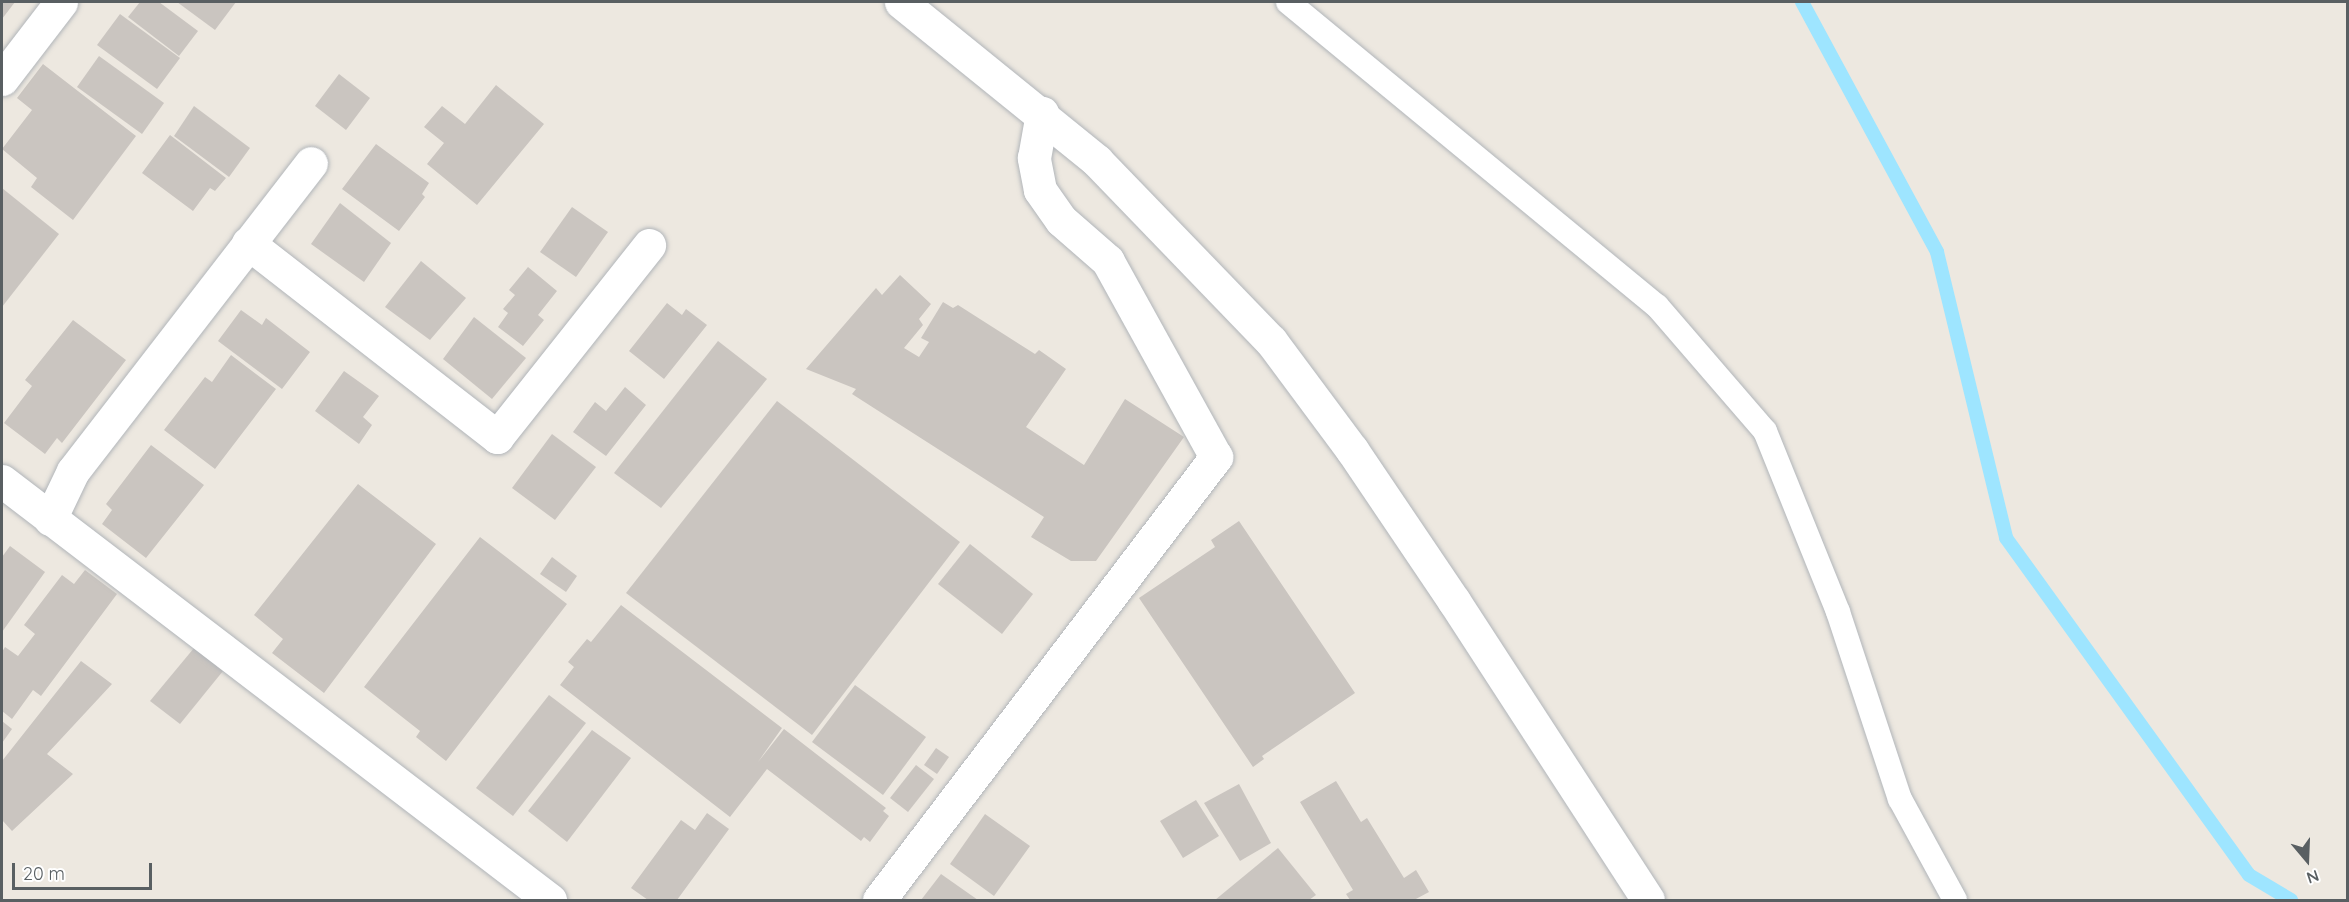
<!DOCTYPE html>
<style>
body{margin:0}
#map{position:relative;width:2349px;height:902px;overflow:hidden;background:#ede8e0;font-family:Quicksand,sans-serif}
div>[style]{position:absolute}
.stream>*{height:14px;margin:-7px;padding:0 7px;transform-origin:7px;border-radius:7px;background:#9ee5ff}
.building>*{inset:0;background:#cac5c0}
.roads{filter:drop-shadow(0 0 2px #b1b5b9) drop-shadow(0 0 2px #b1b5b9)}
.lane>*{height:24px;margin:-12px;padding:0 12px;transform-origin:12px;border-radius:12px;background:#fff}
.street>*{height:33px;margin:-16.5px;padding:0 16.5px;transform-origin:16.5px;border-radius:16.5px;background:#fff}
span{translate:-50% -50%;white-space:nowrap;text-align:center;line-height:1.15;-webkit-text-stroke:6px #fff;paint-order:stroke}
.frame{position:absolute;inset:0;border:3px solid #595f62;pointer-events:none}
.north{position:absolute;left:2277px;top:830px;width:60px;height:60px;-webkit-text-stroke:4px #fff;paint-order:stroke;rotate:161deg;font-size:16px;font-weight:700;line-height:24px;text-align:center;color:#595f62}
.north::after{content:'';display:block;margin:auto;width:21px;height:27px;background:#595f62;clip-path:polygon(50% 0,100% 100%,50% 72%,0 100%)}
.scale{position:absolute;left:12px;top:863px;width:140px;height:27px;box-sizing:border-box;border:3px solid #595f62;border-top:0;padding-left:8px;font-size:18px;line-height:21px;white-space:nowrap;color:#595f62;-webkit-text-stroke:4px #fff;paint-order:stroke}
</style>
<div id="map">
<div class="stream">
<div style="left:1802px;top:2px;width:284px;rotate:61.6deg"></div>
<div style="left:1937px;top:252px;width:294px;rotate:76.4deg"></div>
<div style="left:2006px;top:538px;width:415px;rotate:54.2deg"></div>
<div style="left:2249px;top:875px;width:49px;rotate:30.8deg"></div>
</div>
<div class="building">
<div style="clip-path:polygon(2px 2px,15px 2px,2px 19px)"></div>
<div style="clip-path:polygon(140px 2px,159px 2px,198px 31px,179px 56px,128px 17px)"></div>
<div style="clip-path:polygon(177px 2px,236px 2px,215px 30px)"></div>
<div style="clip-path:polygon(120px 14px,180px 58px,157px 89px,97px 45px)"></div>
<div style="clip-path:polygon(99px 56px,164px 103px,142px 134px,77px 87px)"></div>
<div style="clip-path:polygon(43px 64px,136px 136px,73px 220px,31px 187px,37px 178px,2px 149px,32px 110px,17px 98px)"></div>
<div style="clip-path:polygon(339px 74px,370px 98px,346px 130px,315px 106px)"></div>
<div style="clip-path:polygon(496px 85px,544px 124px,477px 205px,427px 164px,444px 143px,424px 127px,442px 106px,465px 124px)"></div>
<div style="clip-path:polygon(194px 106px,250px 148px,229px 177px,174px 136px)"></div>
<div style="clip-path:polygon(170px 135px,226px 178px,215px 191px,210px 188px,193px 211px,142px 173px)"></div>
<div style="clip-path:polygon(376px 144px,429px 183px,422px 194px,425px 197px,399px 231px,342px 189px)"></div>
<div style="clip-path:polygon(2px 188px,59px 234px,2px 307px)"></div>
<div style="clip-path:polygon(340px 203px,391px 243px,364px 282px,311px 244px)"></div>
<div style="clip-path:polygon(572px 207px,608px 232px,576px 277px,540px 252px)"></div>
<div style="clip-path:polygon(421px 261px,466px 298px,430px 340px,385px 307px)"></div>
<div style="clip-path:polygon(528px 267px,557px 291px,538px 315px,544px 320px,523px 346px,498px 327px,508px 313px,503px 309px,515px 295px,509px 290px)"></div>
<div style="clip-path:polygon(900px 275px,931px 304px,919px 319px,923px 325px,904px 348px,919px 357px,929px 342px,921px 338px,943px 302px,953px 308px,958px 305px,1035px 354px,1039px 350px,1066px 369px,1026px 427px,1084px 465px,1125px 399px,1184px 437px,1096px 561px,1071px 561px,1031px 537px,1044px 517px,852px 394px,856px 389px,806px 369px,876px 288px,882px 295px)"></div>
<div style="clip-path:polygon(667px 303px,682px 315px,686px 309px,707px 325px,664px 379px,629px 351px)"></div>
<div style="clip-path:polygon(241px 310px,262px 325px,266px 318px,310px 352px,282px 389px,218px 341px)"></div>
<div style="clip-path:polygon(474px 317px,526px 358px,492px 399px,443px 359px)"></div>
<div style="clip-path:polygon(73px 320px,126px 360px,62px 443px,57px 438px,45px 454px,4px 423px,32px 386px,25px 380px)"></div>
<div style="clip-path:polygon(718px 341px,767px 379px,661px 508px,614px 473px)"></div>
<div style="clip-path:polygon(231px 355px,276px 389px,215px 469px,164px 430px,205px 377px,212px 382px)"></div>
<div style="clip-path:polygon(344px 371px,379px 396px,363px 417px,372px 425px,359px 444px,315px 411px)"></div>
<div style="clip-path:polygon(625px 387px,646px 405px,606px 456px,573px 432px,595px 402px,606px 411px)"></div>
<div style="clip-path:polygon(777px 401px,960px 542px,812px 735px,626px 593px)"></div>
<div style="clip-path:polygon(552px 434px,596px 467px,555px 520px,512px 488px)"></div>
<div style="clip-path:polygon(151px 445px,204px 485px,146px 558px,102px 524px,112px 510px,106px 504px)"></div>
<div style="clip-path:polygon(358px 484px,436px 544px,324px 693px,272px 653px,283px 639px,254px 615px)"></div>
<div style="clip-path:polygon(1239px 521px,1355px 693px,1262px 756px,1264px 759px,1253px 767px,1139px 598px,1215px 547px,1211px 540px)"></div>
<div style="clip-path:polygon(480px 537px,567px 604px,446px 761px,416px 737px,420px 731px,364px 687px)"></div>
<div style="clip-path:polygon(970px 544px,1033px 594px,1002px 634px,938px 584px)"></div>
<div style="clip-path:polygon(10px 546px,45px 572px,2px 632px,2px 557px)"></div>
<div style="clip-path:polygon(552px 557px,577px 576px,566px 592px,540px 574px)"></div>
<div style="clip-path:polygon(85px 570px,117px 594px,41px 696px,33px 690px,12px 719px,2px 711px,2px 652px,5px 647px,18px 656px,35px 634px,24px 625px,62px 575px,74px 584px)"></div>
<div style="clip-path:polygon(621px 605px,782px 728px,758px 762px,784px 729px,886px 808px,883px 811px,889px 816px,870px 842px,864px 837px,861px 841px,767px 769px,730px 817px,560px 685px,574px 667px,568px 662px,587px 639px,591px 642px)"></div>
<div style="clip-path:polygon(194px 648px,223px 671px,180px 724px,150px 701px)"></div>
<div style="clip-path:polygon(81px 661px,112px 684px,47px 754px,73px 774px,12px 831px,2px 820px,2px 761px)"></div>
<div style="clip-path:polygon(855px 685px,926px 737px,883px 795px,812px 742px)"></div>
<div style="clip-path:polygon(549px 695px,586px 723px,513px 816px,476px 788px)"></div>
<div style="clip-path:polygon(2px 721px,12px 729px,2px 743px)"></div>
<div style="clip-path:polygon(592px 730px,631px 758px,567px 842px,528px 811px)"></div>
<div style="clip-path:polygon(936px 748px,949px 757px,937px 774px,924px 765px)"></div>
<div style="clip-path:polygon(916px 765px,934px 779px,908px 812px,890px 798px)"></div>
<div style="clip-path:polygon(1336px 781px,1361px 822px,1367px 818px,1404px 878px,1416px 870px,1429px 892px,1414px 900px,1350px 900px,1346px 894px,1353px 890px,1300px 802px)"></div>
<div style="clip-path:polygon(1239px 784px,1271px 843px,1240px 861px,1204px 803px)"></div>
<div style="clip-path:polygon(1196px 800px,1219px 836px,1183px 858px,1160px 821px)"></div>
<div style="clip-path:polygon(707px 813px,729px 829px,677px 900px,648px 900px,631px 888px,681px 820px,695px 830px)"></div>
<div style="clip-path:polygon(985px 814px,1030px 846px,994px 896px,950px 864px)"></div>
<div style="clip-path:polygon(1278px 848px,1316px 895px,1309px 900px,1215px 900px)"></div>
<div style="clip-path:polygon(941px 874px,978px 900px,921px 900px)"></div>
</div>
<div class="roads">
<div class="lane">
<div style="left:1288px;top:2px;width:478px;rotate:39.5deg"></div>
<div style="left:1657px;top:306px;width:165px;rotate:49.2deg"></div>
<div style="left:1765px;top:431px;width:195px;rotate:68deg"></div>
<div style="left:1838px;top:612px;width:197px;rotate:71.7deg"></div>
<div style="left:1900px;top:799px;width:115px;rotate:61.4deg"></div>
</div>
<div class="street">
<div style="left:901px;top:2px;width:252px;rotate:39deg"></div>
<div style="left:1097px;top:161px;width:250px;rotate:46deg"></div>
<div style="left:1271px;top:341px;width:136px;rotate:53.4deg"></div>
<div style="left:1352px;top:450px;width:182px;rotate:56deg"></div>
<div style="left:1454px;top:601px;width:356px;rotate:57deg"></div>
<div style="left:2px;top:79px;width:97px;rotate:-52.5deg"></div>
<div style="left:248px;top:243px;width:316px;rotate:37.9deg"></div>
<div style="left:497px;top:437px;width:245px;rotate:-51.6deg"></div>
<div style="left:2px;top:481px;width:690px;rotate:37.4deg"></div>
<div style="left:50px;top:519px;width:53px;rotate:-64.4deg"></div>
<div style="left:73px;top:471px;width:389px;rotate:-52.3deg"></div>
<div style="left:879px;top:900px;width:557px;rotate:-52.74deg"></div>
<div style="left:1216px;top:457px;width:224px;rotate:-118.9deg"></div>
<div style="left:1108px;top:261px;width:62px;rotate:-138.9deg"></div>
<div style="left:1061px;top:220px;width:37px;rotate:-125deg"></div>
<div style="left:1040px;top:190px;width:33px;rotate:-101deg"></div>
<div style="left:1034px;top:158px;width:46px;rotate:-79.9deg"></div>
</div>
</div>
<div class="frame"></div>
<div class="north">N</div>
<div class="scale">20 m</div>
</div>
